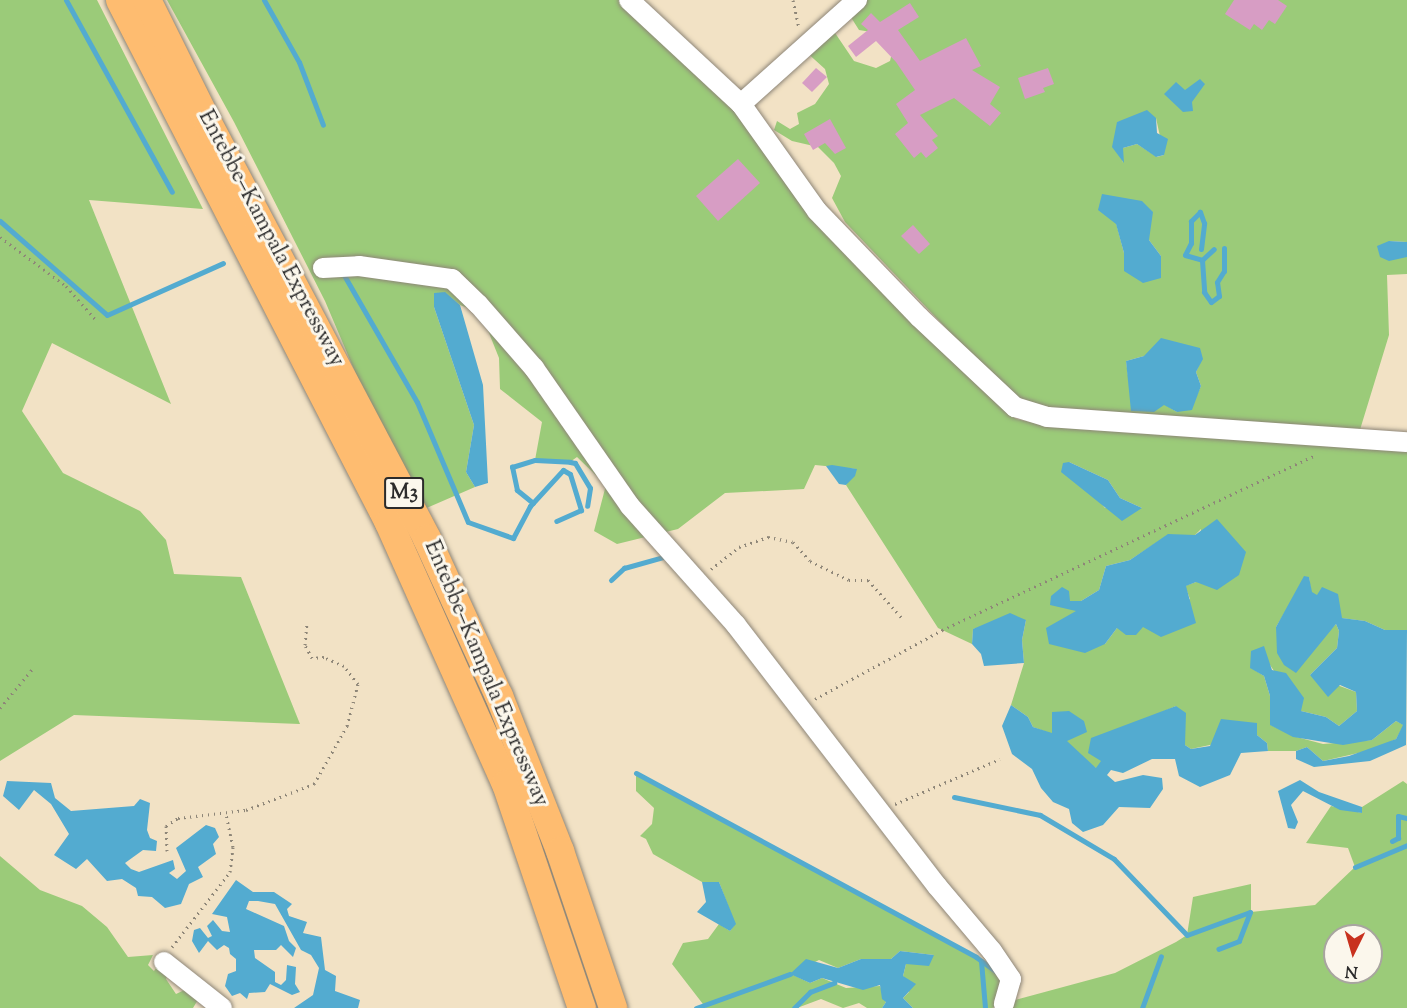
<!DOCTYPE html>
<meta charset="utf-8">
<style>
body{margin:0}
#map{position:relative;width:1407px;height:1008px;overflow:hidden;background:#f2e2c5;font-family:"Sorts Mill Goudy",serif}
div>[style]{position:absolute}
.green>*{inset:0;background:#9bcb79}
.water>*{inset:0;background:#53abd0}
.stream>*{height:5px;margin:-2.5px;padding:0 2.5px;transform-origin:2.5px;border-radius:2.5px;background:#53abd0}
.building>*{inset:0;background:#d79dc4}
.path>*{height:3px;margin-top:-1.5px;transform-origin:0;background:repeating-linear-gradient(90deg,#8e8678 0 1.5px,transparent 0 6px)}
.roads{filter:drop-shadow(0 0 2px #8e8678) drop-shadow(0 0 2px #8e8678)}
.minor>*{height:20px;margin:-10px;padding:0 10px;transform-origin:10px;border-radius:10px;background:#fff}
.highway>*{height:28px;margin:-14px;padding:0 14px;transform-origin:14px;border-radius:14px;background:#febc70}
span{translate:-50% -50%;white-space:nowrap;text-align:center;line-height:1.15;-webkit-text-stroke:6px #fbf7ec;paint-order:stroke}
.shield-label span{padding:2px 4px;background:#fbf7ec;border:2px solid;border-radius:4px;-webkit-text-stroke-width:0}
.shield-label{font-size:21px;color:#2b2b2b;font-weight:700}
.street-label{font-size:22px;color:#2b2b2b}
.north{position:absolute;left:1323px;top:924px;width:60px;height:60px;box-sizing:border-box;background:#fbf7ec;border:2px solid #a8a59f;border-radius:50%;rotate:185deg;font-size:16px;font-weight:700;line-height:24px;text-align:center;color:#2b2b2b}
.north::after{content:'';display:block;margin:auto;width:21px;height:27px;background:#c8321e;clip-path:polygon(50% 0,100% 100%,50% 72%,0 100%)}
</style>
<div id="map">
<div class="green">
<div style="clip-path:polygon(0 0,97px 0,203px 209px,89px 200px,171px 404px,52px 343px,22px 411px,63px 473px,140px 511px,166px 540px,174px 574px,241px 577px,300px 724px,74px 715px,0 761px)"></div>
<div style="clip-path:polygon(evenodd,167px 0,621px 0,740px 105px,911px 313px,1016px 419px,1040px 424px,1056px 413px,1019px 400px,985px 369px,845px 222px,832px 198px,841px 176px,834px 163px,818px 147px,792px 141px,774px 130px,777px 121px,790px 129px,799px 124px,797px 113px,815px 104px,829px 84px,825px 69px,804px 50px,829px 24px,854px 61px,876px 68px,890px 61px,896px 36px,859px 30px,847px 11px,861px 0,1407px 0,1407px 242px,1389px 241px,1407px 257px,1407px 274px,1387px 275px,1389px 335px,1359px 433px,1407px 446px,1407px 630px,1385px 630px,1365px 621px,1341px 618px,1311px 592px,1309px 577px,1289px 605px,1276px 627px,1315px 646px,1336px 624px,1339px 631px,1337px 648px,1310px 675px,1356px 692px,1357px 711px,1339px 726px,1326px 717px,1301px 711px,1268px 662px,1250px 667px,1264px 676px,1270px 696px,1271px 725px,1293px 736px,1323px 744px,1372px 740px,1396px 721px,1404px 725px,1396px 739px,1376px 749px,1323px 761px,1307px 747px,1296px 751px,1268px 751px,1267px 743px,1257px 735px,1191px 749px,1185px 745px,1176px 706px,1146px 719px,1097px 769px,1052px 734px,1033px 727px,1028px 717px,1011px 705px,1024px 663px,1022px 640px,1026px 620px,973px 629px,972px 644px,938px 628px,846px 485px,856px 469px,815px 465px,804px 489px,725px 493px,678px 529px,617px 544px,594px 531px,606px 485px,577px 457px,570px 462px,535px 460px,542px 422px,500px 389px,499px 358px,481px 313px,460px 305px,444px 292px,434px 307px,474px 425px,466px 472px,475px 487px,422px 510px,364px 393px,325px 301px,234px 122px,167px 0,1156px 118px,1164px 155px,1157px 157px,1137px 144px,1123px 148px,1123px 163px,1117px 122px,1156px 118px,167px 0,1116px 223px,1149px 240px,1161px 256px,1124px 271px,1124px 253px,1116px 223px,167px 0,1144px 356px,1202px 359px,1196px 372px,1201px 386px,1196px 397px,1177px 412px,1129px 383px,1126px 361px,1144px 356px,167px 0,1069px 462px,1108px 480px,1120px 498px,1142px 508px,1105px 508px,1069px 462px,167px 0,1201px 529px,1196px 582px,1185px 586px,1190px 599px,1143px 627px,1117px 628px,1105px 644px,1076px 610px,1067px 607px,1070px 602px,1081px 601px,1099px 590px,1106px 566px,1130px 560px,1168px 535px,1195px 535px,1201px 529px)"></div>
<div style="clip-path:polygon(evenodd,636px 773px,976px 957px,999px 973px,1004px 1003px,1115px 973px,1176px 942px,1187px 935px,1193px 897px,1251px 884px,1251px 912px,1315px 905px,1355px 867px,1348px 848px,1306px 843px,1331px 806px,1362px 813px,1362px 807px,1403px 781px,1407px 784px,1407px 1008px,1004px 1008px,1003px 1004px,992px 1008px,913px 1008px,903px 998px,909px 992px,903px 976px,906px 964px,934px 955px,900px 951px,891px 959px,861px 959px,838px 968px,819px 960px,791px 974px,810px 983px,822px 978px,846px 988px,880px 986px,886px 1002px,882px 1008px,867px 1008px,859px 1003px,843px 1008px,821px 999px,797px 1008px,706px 1008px,672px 964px,683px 943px,708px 939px,719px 924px,730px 931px,735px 924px,719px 882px,702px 882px,653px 854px,646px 839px,640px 836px,652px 824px,654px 808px,636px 791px,636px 773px,1335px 936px,1371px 936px,1371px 972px,1335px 972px,1335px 936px)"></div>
<div style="clip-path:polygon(0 856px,40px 890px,82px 906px,107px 927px,128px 957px,153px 955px,148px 965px,154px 971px,162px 959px,169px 972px,166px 979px,176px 994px,193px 986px,199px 998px,193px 1008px,0 1008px)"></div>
</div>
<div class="water">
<div style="clip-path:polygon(1200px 79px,1205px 84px,1192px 102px,1193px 111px,1183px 112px,1164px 94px,1176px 82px,1185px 90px)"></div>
<div style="clip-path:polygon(1147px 110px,1156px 118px,1157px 133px,1168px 139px,1164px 155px,1156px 157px,1137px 144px,1123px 148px,1124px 163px,1112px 147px,1117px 122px)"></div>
<div style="clip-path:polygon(1102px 194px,1142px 201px,1153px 212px,1149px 240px,1161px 256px,1161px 278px,1143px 283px,1124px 271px,1124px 253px,1116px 224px,1098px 210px)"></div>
<div style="clip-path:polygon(1389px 241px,1407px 242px,1407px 257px,1389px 261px,1380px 257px,1377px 246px)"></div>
<div style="clip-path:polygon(445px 292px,460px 305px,483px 385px,488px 483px,475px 487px,466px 472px,474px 425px,434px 307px,434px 293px)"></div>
<div style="clip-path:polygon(1161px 338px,1200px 348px,1203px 359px,1196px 372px,1201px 386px,1192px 410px,1177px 412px,1164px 405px,1154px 412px,1131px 411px,1126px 361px,1144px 356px)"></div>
<div style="clip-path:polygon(1069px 462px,1108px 480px,1120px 498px,1142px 508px,1122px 521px,1061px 472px,1063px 463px)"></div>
<div style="clip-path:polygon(832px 465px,857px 469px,855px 476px,846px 485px,839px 484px,826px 466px)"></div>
<div style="clip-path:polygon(1217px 519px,1246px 552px,1239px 575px,1217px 590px,1196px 582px,1186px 586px,1196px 623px,1161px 637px,1143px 627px,1136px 635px,1126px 635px,1117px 628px,1105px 644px,1085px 653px,1049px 644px,1046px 628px,1076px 611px,1050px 605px,1051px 596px,1062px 587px,1069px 591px,1070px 601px,1081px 601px,1099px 590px,1106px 566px,1130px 560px,1168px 534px,1195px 535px)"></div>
<div style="clip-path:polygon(1304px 576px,1309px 577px,1312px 592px,1317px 595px,1322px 587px,1338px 594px,1342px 618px,1365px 621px,1385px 630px,1407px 630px,1406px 745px,1370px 761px,1314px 767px,1296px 759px,1296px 751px,1307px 747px,1323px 761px,1349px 756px,1396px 739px,1403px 725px,1396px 721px,1372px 740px,1343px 745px,1293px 737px,1270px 725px,1270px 696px,1264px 676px,1250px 668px,1251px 651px,1264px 646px,1272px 670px,1286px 673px,1304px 698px,1301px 711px,1326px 717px,1339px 726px,1357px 711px,1356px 692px,1340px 685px,1328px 697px,1310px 675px,1337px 648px,1339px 631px,1336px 624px,1296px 673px,1284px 665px,1277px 653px,1276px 627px)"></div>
<div style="clip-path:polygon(1010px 613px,1026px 620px,1022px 640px,1024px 663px,984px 666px,981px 654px,972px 644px,973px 629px)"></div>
<div style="clip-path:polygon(1011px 705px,1028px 717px,1033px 727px,1052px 733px,1052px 712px,1069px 711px,1084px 721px,1087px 732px,1067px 741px,1096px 768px,1101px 761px,1088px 753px,1091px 738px,1176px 706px,1186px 713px,1185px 745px,1191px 749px,1210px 746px,1221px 719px,1257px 723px,1257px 735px,1267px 743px,1268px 751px,1241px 753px,1230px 775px,1200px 787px,1179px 776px,1175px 759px,1152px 759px,1123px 773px,1111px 770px,1107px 775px,1115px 782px,1143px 775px,1162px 778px,1163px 789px,1150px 808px,1119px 807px,1103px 825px,1083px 832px,1072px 823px,1069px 809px,1053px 802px,1041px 788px,1032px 769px,1012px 754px,1002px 726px)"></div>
<div style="clip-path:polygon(1300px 780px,1319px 792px,1362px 807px,1362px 813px,1340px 810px,1303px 791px,1291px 805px,1298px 822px,1295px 829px,1288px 828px,1278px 791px)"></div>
<div style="clip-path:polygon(7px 781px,51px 783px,55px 798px,71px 811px,134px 806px,140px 799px,150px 803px,147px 830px,150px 838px,157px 841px,156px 851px,143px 850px,125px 863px,131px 869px,139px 872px,173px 860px,175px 869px,169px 873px,177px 879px,186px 871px,176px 848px,206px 825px,215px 828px,219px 837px,213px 844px,216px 854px,198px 867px,203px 877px,189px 884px,181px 904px,165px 908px,152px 897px,138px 896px,136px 888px,122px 879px,107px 881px,87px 859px,76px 869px,54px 855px,69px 834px,51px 804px,34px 790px,19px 810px,3px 796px)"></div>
<div style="clip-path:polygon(236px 880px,253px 892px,274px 892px,292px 904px,287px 909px,289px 916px,307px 922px,303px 933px,321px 937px,325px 970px,336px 976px,335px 991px,360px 1000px,358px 1008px,294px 1008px,313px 995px,319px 968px,311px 955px,301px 950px,275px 904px,258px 901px,249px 901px,246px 909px,284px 926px,289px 941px,296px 948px,293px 957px,281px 945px,276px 950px,254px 950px,255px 958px,275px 972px,275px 982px,281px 985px,286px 980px,287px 965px,296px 967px,295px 984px,300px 992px,292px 995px,270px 984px,265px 992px,249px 993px,247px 999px,240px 993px,232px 996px,225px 986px,228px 974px,236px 971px,236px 959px,230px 954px,229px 948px,224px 945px,217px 950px,208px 941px,199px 953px,192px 941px,194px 930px,200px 928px,208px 938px,212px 936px,207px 926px,213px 920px,222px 931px,230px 932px,227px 917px,212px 914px)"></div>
<div style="clip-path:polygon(702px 882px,719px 882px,736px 924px,730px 931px,697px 912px,706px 902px)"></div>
<div style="clip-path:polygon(900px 951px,934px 955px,929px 966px,906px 964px,903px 976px,916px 984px,903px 998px,913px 1008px,882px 1008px,886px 1002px,882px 999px,880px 985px,863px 990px,822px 978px,810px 983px,790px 974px,806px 959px,838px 968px,861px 959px,891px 959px)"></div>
</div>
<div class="stream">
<div style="left:66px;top:0;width:219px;rotate:61.1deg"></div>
<div style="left:264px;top:0;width:71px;rotate:60.6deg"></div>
<div style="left:299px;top:62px;width:67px;rotate:69.1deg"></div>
<div style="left:0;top:221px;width:142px;rotate:41.3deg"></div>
<div style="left:107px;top:315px;width:127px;rotate:-24.1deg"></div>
<div style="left:1201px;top:249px;width:26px;rotate:-83deg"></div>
<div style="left:1204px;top:223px;width:12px;rotate:-110deg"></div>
<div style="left:1200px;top:212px;width:13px;rotate:135deg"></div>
<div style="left:1191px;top:221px;width:22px;rotate:90deg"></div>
<div style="left:1191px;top:243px;width:13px;rotate:117deg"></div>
<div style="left:1185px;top:255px;width:18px;rotate:16deg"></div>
<div style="left:1202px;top:260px;width:16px;rotate:-43deg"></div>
<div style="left:1202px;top:260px;width:32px;rotate:86deg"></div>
<div style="left:1204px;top:292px;width:12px;rotate:55deg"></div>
<div style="left:1211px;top:302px;width:10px;rotate:-37deg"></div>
<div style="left:1219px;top:296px;width:14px;rotate:-98deg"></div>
<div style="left:1217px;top:282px;width:13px;rotate:-58deg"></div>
<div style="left:1224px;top:271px;width:23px;rotate:-90deg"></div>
<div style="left:341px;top:270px;width:152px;rotate:60.1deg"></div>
<div style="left:417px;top:402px;width:130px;rotate:67deg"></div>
<div style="left:468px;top:522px;width:48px;rotate:19.6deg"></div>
<div style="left:513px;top:538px;width:36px;rotate:-62deg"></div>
<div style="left:530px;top:506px;width:49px;rotate:-47.5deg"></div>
<div style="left:563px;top:470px;width:8px;rotate:30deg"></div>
<div style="left:570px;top:474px;width:38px;rotate:73deg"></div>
<div style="left:581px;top:510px;width:27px;rotate:156deg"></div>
<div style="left:533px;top:503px;width:21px;rotate:-141deg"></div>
<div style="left:517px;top:490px;width:24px;rotate:-102deg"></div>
<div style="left:512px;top:467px;width:24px;rotate:-17deg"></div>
<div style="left:535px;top:460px;width:35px;rotate:3deg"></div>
<div style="left:570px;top:462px;width:5px;rotate:11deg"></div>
<div style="left:575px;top:463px;width:29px;rotate:59deg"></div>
<div style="left:590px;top:488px;width:18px;rotate:99deg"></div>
<div style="left:611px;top:580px;width:18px;rotate:-43deg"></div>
<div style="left:624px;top:568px;width:45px;rotate:-15.6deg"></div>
<div style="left:636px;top:773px;width:387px;rotate:28.4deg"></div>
<div style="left:976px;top:957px;width:26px;rotate:36deg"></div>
<div style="left:954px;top:797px;width:88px;rotate:11.8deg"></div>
<div style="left:1040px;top:815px;width:86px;rotate:30.7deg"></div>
<div style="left:1114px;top:859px;width:105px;rotate:46.2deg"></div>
<div style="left:1187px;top:935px;width:67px;rotate:-20.1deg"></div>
<div style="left:1250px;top:912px;width:31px;rotate:111deg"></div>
<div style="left:1239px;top:941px;width:22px;rotate:159deg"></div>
<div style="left:1392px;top:841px;width:7px;rotate:-27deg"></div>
<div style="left:1398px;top:838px;width:22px;rotate:-90deg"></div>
<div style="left:1398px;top:816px;width:9px;rotate:13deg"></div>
<div style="left:1355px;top:867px;width:56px;rotate:-22.9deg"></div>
<div style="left:981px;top:961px;width:47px;rotate:85.1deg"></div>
<div style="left:696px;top:1008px;width:100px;rotate:-19.9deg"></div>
<div style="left:794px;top:1008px;width:23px;rotate:-45deg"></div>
<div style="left:810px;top:992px;width:26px;rotate:-21deg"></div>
<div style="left:1142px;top:1008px;width:55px;rotate:-69.9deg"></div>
</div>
<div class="building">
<div style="clip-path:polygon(1234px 0,1278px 0,1287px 6px,1275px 24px,1269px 20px,1262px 30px,1254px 24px,1250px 30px,1225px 14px)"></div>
<div style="clip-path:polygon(910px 3px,919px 17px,898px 30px,920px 61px,966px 38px,981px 66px,972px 70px,1000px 87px,990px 104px,1001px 113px,990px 126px,954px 98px,920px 115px,938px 136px,932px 140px,938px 148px,926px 158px,921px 152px,914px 158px,895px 134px,908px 123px,896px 104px,915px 90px,896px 62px,876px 41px,856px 57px,848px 46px,868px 30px,861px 24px,871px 13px,880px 22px)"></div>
<div style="clip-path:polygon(816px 68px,827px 77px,812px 92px,802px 83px)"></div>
<div style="clip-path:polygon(1048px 68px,1054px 84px,1043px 88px,1045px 92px,1025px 99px,1018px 78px)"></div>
<div style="clip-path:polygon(830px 119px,846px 148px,835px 154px,825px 143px,813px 150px,804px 134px)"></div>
<div style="clip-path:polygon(738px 159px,760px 183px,718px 221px,696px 196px)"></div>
<div style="clip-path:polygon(913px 225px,930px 244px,919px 254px,901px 236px)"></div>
</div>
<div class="path">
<div style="left:793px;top:0;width:29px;rotate:78deg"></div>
<div style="left:0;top:237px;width:82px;rotate:36.6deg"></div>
<div style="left:66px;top:286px;width:47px;rotate:48.5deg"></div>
<div style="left:711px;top:569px;width:36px;rotate:-38deg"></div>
<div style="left:739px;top:547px;width:31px;rotate:-19deg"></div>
<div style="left:768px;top:537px;width:25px;rotate:11deg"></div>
<div style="left:793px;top:542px;width:25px;rotate:48deg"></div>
<div style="left:810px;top:561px;width:43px;rotate:26deg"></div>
<div style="left:849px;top:580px;width:19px"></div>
<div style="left:868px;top:580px;width:51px;rotate:48.2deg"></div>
<div style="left:815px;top:699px;width:145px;rotate:-28.5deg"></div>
<div style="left:942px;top:630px;width:413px;rotate:-25.1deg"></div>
<div style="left:0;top:708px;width:53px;rotate:-50.3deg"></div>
<div style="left:895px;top:804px;width:114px;rotate:-23.2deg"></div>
<div style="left:167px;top:851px;width:25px;rotate:-92deg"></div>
<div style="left:166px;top:826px;width:14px;rotate:-34deg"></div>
<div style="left:178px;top:818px;width:68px;rotate:-6.7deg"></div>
<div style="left:246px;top:810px;width:73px;rotate:-20.9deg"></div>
<div style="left:314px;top:784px;width:67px;rotate:-60.4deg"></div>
<div style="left:347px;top:726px;width:43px;rotate:-75.3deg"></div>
<div style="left:358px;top:684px;width:23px;rotate:-128deg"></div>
<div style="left:344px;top:666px;width:22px;rotate:-156deg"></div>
<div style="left:324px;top:657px;width:12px;rotate:175deg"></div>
<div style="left:312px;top:658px;width:15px;rotate:-118deg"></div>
<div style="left:305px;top:645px;width:23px;rotate:-85deg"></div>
<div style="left:172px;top:947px;width:95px;rotate:-52.3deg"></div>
<div style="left:230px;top:872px;width:25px;rotate:-83deg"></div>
<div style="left:233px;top:847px;width:33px;rotate:-102deg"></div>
</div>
<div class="roads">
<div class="minor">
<div style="left:629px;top:0;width:153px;rotate:42.9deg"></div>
<div style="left:741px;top:104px;width:131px;rotate:54.6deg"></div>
<div style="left:817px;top:211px;width:147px;rotate:46.1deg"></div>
<div style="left:919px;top:317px;width:132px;rotate:43.2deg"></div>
<div style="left:1015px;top:407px;width:34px;rotate:17deg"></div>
<div style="left:1047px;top:417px;width:361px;rotate:4deg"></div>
<div style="left:741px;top:104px;width:156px;rotate:-41.9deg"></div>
<div style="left:323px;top:268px;width:36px;rotate:-3deg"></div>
<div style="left:359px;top:266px;width:94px;rotate:8deg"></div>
<div style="left:452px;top:279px;width:37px;rotate:44deg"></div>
<div style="left:479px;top:305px;width:84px;rotate:48.9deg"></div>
<div style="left:534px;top:368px;width:168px;rotate:55.2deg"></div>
<div style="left:630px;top:506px;width:159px;rotate:48.3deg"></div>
<div style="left:736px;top:625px;width:329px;rotate:52.4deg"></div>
<div style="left:937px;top:886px;width:85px;rotate:49.8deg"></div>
<div style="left:992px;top:951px;width:34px;rotate:56deg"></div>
<div style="left:1011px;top:979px;width:26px;rotate:106deg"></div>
<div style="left:164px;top:962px;width:74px;rotate:38.4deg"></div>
</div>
<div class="highway">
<div style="left:120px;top:0;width:588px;rotate:62.78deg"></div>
<div style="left:389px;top:523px;width:286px;rotate:65.9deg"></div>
<div style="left:506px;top:784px;width:237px;rotate:71.3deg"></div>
<div style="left:147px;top:0;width:137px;rotate:63.6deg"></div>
<div style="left:208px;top:123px;width:470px;rotate:62.2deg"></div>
<div style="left:427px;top:539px;width:173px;rotate:65.4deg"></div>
<div style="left:499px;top:696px;width:167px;rotate:68.5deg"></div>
<div style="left:560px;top:851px;width:166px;rotate:71.3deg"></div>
</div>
</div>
<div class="shield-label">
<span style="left:404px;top:493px">M3</span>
</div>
<div class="street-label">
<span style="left:270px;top:239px;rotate:62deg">Entebbe–Kampala Expressway</span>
<span style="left:485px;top:674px;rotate:67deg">Entebbe–Kampala Expressway</span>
</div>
<div class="north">N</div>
</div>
